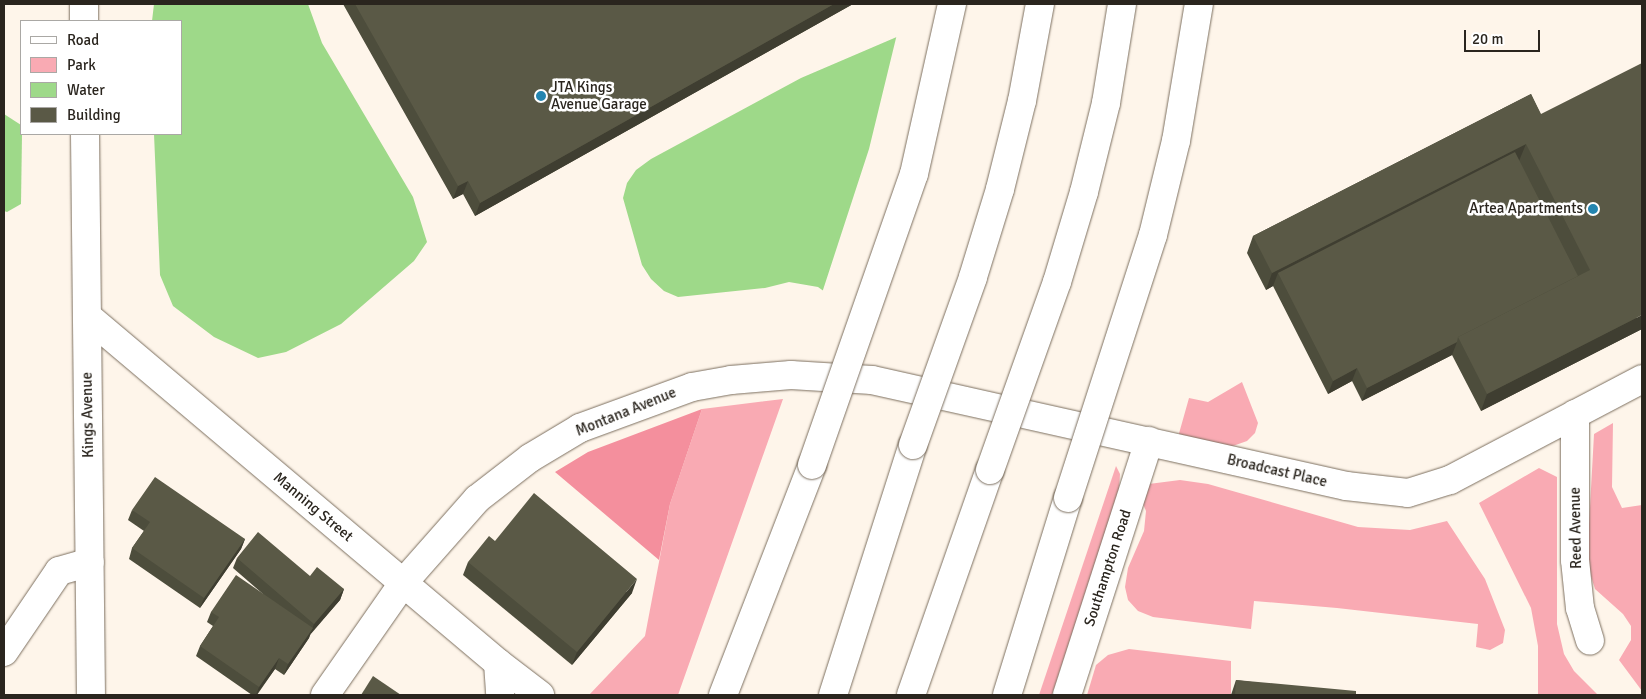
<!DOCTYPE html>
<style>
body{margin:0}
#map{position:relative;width:1646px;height:699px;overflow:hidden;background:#fef5ea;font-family:Signika,sans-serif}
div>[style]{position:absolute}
.green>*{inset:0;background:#f9aab3}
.forest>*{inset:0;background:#f48f9d}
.water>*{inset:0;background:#9ed989}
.pier>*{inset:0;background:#fef5ea}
.roads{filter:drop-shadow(0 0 1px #7c6f5f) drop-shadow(0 0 1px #7c6f5f)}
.minor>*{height:28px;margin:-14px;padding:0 14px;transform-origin:14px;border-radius:14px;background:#fff}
.major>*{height:28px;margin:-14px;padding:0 14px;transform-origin:14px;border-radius:14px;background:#fff}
.highway>*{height:28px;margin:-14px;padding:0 14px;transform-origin:14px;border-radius:14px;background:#fff}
.bridges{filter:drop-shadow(0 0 1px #7c6f5f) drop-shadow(0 0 1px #7c6f5f)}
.highway-bridge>*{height:28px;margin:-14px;padding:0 14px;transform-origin:14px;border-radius:14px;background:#fff}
.wall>*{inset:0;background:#4d4d3c}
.shaded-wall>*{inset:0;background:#3f3e31}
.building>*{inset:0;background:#5a5946}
.dots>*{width:14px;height:14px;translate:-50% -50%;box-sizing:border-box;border:2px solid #fff;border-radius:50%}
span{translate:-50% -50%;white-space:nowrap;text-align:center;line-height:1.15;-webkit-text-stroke:5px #fff;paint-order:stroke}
.poi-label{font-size:15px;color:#2a251e}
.left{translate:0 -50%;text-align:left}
.right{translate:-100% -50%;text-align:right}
.street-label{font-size:15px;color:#2a251e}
.frame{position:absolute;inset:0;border:5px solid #2a251e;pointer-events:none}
.legend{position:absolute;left:20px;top:20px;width:162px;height:115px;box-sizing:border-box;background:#fff;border:1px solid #aaa8a5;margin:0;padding:6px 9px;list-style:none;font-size:15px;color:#2a251e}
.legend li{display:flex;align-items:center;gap:10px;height:25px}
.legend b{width:25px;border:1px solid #aaa8a5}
.scale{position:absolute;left:1464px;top:30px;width:76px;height:22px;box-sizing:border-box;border:2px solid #2a251e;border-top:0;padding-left:6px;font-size:15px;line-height:18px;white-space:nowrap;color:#2a251e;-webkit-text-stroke:4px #fff;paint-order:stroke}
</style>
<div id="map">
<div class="green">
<div style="clip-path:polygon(1242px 382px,1258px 423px,1255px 433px,1247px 441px,1230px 447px,1178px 437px,1189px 398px,1208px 402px)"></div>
<div style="clip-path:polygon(783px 399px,678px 695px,589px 695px,645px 636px,670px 504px,702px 409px)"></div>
<div style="clip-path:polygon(1613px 423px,1612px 487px,1622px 508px,1642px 505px,1642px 691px,1619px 660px,1631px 640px,1631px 626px,1623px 614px,1595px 589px,1590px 573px,1588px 544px,1594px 434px)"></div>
<div style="clip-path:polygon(1116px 466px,1120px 474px,1119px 490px,1052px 695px,1039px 695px)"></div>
<div style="clip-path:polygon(1539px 468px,1557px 477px,1557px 624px,1564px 654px,1574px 671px,1598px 695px,1538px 695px,1538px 646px,1531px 608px,1479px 503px)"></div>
<div style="clip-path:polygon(1180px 480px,1208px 484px,1358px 527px,1410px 530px,1447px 521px,1485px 579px,1505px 630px,1503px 643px,1490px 650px,1476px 647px,1478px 624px,1337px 608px,1254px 601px,1251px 629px,1153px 617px,1138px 611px,1128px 600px,1125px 587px,1128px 568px,1144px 531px,1146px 511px,1140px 497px,1141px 485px)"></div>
<div style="clip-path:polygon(1129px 649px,1231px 661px,1231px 695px,1087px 695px,1096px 665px,1108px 655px)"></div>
</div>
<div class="forest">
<div style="clip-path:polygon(702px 409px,670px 504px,659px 560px,555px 472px,588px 452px)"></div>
</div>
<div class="water">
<div style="clip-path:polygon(154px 4px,308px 4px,322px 43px,413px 197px,427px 242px,414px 261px,341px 324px,286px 352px,258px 358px,214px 337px,173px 306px,160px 275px,154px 134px,181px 134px,181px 21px,152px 21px)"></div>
<div style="clip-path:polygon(913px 30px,832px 297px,818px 287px,789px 282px,765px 288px,678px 297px,664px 291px,651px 279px,642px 265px,623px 198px,627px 183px,636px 170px,651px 159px,801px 78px)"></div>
<div style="clip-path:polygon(4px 114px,21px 125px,22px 134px,21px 204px,7px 212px,4px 211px)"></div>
</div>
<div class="pier">
<div style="clip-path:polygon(912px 28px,925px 33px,935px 47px,934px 69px,862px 296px,847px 301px,832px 299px,822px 293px,869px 149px,897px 34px)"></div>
</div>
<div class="roads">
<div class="minor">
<div style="left:87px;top:316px;width:538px;rotate:40.17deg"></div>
<div style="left:498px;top:663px;width:53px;rotate:37.3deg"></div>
<div style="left:1575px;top:414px;width:146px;rotate:90deg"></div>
<div style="left:1575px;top:560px;width:48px;rotate:84.1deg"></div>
<div style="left:1580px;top:608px;width:34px;rotate:73deg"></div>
<div style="left:4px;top:652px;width:98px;rotate:-55.8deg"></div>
<div style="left:59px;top:571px;width:32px;rotate:-16deg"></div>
<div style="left:498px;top:663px;width:32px;rotate:86deg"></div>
<div style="left:325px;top:695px;width:136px;rotate:-55.1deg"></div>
<div style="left:403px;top:583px;width:112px;rotate:-48.6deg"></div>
<div style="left:477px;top:499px;width:67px;rotate:-37.7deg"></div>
<div style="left:530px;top:458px;width:58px;rotate:-31deg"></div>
<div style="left:580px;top:428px;width:119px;rotate:-20.1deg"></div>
<div style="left:692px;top:387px;width:40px;rotate:-10deg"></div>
<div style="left:731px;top:380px;width:60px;rotate:-4.8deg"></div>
<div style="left:791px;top:375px;width:81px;rotate:3.5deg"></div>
<div style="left:872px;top:380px;width:486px;rotate:12.6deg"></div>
<div style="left:1346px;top:486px;width:62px;rotate:6.4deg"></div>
<div style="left:1408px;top:493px;width:44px;rotate:-17.2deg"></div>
<div style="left:1450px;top:480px;width:217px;rotate:-27.7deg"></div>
<div style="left:1067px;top:695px;width:267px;rotate:-72.1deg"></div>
</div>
<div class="major">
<div style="left:84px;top:4px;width:17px;rotate:90deg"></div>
<div style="left:85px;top:134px;width:561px;rotate:89.39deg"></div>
</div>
<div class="highway">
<div style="left:723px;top:695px;width:247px;rotate:-68.8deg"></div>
<div style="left:833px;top:695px;width:262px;rotate:-72.3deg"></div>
<div style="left:911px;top:695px;width:238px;rotate:-70.7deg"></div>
<div style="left:1007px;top:695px;width:206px;rotate:-72.8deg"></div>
</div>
</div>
<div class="bridges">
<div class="highway-bridge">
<div style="left:913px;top:445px;width:178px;rotate:-70.3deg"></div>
<div style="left:973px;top:277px;width:92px;rotate:-72.9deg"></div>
<div style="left:1000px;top:189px;width:91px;rotate:-76deg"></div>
<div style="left:1022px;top:101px;width:99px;rotate:-79.5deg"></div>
<div style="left:812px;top:465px;width:308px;rotate:-70.7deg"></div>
<div style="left:914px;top:174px;width:174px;rotate:-77.4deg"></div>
<div style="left:990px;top:470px;width:200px;rotate:-70.4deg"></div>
<div style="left:1057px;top:282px;width:94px;rotate:-73.3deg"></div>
<div style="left:1084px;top:192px;width:92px;rotate:-76.1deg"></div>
<div style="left:1106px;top:103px;width:100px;rotate:-80.8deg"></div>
<div style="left:1068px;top:498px;width:276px;rotate:-72.1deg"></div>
<div style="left:1153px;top:235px;width:97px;rotate:-76.3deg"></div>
<div style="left:1176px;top:141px;width:139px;rotate:-80.5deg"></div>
</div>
</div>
<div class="wall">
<div style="clip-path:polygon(343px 4px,853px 4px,475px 216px,463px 194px,453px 199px)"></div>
<div style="clip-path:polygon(1531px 94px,1642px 329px,1481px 411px,1452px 355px,1362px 401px,1352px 381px,1328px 394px,1273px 286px,1266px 290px,1247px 253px,1253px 236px)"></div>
<div style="clip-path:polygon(132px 510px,245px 539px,241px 549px,200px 608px,129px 559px,132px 548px,144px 531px,128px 520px)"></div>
<div style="clip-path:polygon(237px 558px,344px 589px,340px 600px,310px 634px,309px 638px,284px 675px,275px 669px,257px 695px,252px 695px,196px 656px,200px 646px,213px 626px,207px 622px,211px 612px,263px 594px,233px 568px)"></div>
<div style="clip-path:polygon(468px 562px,632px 593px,572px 665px,463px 575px)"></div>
<div style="clip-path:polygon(1236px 680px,1356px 695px,1231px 695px)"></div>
</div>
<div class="shaded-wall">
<div style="clip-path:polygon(834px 4px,853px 4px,475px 216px,480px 203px)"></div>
<div style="clip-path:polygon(1526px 144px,1519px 161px,1278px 273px,1273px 286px,1266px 290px,1272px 273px)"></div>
<div style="clip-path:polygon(468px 181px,463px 194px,453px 199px,458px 186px)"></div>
<div style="clip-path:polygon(1642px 315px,1642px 329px,1481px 411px,1487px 394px)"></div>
<div style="clip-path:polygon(1457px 342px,1452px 355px,1362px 401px,1367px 388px)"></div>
<div style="clip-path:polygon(1357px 368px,1352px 381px,1328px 394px,1333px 381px)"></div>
<div style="clip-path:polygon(245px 539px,241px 549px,200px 608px,204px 598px)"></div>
<div style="clip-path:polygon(637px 579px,632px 593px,572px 665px,577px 652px)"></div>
<div style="clip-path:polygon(344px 589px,340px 600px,310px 635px,314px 624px)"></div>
<div style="clip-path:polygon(313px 628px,309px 638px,284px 675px,288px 664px)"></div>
<div style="clip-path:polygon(279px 658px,275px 669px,256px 695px,259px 687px)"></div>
</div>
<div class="building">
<div style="clip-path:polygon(355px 4px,834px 4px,480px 203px,468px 181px,458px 186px)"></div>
<div style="clip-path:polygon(1642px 63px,1642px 315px,1487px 394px,1458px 337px,1590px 270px,1526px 144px,1272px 273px,1253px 236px,1531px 94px,1541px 114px)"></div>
<div style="clip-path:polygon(1515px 152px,1578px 276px,1458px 337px,1457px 342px,1367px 388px,1357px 368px,1333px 381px,1278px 273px)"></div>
<div style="clip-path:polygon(155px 477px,245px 539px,204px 598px,132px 548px,150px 522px,132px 510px)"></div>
<div style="clip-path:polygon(534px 493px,637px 579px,577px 652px,468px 562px,489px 536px,495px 541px)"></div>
<div style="clip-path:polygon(258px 532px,310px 576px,317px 567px,344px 589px,314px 624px,237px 558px)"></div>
<div style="clip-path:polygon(236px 575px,313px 628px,288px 664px,279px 658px,259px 687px,200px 646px,219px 617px,211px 612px)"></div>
<div style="clip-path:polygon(373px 676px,401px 695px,361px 695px)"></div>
<div style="clip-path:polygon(1236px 680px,1356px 691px,1356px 695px,1235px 695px)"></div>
</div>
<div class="dots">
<div style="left:541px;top:96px;background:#2385b0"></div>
<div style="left:1593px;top:209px;background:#2385b0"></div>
</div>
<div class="poi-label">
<span class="left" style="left:551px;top:96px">JTA Kings<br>Avenue Garage</span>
<span class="right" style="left:1583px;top:209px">Artea Apartments</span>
</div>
<div class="street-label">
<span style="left:626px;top:412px;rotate:-22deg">Montana Avenue</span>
<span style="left:88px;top:415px;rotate:-91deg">Kings Avenue</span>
<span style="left:1277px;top:471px;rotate:13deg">Broadcast Place</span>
<span style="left:313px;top:507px;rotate:40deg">Manning Street</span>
<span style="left:1576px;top:528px;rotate:-91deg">Reed Avenue</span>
<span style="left:1108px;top:568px;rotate:-72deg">Southampton Road</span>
</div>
<div class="frame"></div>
<ul class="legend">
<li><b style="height:6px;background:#fff"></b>Road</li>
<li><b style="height:14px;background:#f9aab3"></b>Park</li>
<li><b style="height:14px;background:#9ed989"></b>Water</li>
<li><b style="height:14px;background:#5a5946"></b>Building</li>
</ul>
<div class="scale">20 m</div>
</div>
